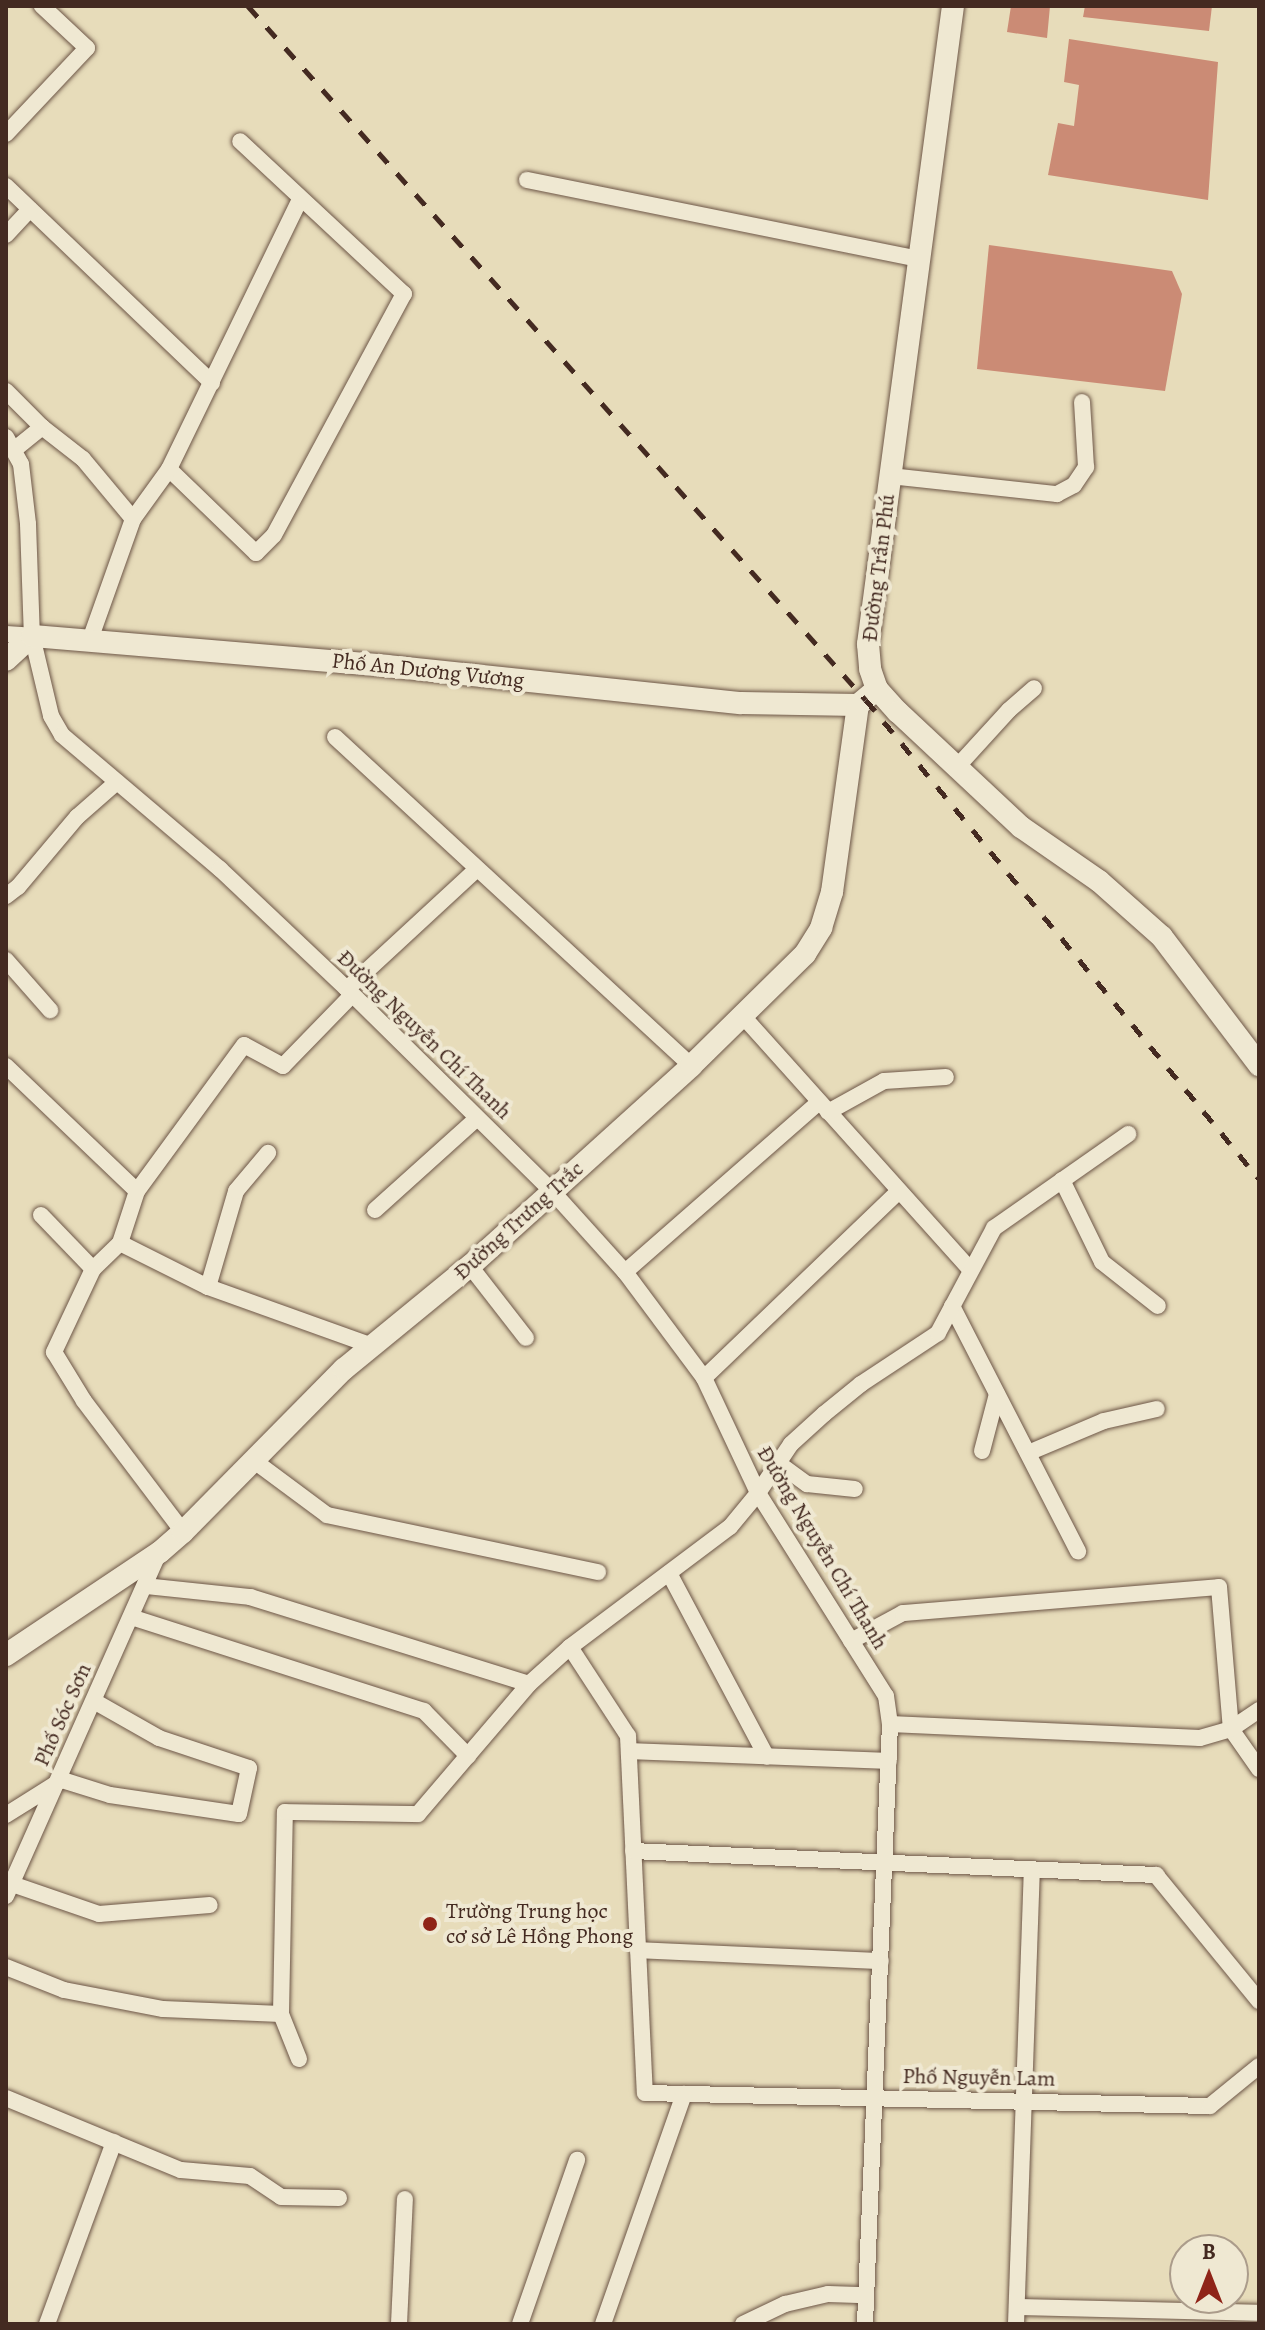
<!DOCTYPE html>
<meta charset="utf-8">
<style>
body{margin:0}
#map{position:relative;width:1265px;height:2330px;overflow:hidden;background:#e7dcba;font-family:Alegreya,serif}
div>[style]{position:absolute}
.building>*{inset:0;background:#cb8b75}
.roads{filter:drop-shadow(0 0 2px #6d5647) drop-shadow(0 0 2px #6d5647)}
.street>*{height:16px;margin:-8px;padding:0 8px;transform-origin:8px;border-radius:8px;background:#efe8d2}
.secondary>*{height:22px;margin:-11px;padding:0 11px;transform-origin:11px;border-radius:11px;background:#efe8d2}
.rail>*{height:5px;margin-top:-2.5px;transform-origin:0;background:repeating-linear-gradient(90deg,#442a21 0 14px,transparent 0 28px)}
.dots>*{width:22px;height:22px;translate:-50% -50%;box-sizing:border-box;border:4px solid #efe8d2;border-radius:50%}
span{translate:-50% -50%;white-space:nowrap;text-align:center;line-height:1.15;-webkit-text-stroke:8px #efe8d2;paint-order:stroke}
.street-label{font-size:22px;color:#442a21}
.poi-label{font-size:22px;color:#442a21}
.left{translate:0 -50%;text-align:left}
.frame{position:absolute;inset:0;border:8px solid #442a21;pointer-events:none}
.north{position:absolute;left:1169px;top:2234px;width:80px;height:80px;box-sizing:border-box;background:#efe8d2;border:2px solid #ab9c8b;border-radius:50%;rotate:0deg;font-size:22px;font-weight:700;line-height:32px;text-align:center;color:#442a21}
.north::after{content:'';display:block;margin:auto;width:28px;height:36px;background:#8f2418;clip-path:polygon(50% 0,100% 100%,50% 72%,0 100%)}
</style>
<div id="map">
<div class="building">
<div style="clip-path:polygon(1011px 6px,1050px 6px,1047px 38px,1007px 32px)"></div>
<div style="clip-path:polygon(1085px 6px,1212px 6px,1209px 31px,1083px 17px)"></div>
<div style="clip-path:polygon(1069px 39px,1218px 62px,1208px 200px,1048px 175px,1058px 123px,1074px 126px,1079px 85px,1064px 82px)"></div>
<div style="clip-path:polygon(989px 245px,1172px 271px,1182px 294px,1165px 391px,977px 369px)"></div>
</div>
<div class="roads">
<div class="street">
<div style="left:6px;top:134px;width:118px;rotate:-46.7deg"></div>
<div style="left:87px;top:48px;width:62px;rotate:-137deg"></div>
<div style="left:527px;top:180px;width:400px;rotate:11.4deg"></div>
<div style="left:6px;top:186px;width:285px;rotate:43.7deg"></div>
<div style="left:6px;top:235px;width:35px;rotate:-47deg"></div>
<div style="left:6px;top:391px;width:51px;rotate:45deg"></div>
<div style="left:42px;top:427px;width:52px;rotate:38deg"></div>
<div style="left:83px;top:459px;width:78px;rotate:50.2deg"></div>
<div style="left:133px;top:519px;width:128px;rotate:109.6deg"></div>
<div style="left:6px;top:437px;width:31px;rotate:61deg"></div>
<div style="left:21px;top:464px;width:60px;rotate:83.3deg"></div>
<div style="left:28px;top:524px;width:112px;rotate:88deg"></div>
<div style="left:32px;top:636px;width:82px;rotate:76.6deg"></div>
<div style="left:51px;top:716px;width:22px;rotate:60deg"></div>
<div style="left:62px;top:735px;width:207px;rotate:40.3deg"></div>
<div style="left:220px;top:869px;width:175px;rotate:43.4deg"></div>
<div style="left:347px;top:989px;width:288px;rotate:44.6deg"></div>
<div style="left:552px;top:1191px;width:109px;rotate:48deg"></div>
<div style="left:625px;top:1272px;width:132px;rotate:53.3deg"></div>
<div style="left:704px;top:1378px;width:127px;rotate:64.8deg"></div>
<div style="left:758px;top:1493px;width:240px;rotate:57.8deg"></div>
<div style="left:886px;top:1696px;width:28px;rotate:82deg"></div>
<div style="left:890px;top:1724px;width:601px;rotate:92.39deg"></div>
<div style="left:15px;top:449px;width:35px;rotate:-39deg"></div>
<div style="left:169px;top:469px;width:121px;rotate:44deg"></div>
<div style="left:256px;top:553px;width:25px;rotate:-45deg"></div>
<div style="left:274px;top:535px;width:274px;rotate:-61.7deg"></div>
<div style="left:404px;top:294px;width:224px;rotate:-137deg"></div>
<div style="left:890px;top:476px;width:168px;rotate:6.2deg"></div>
<div style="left:1057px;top:494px;width:19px;rotate:-28deg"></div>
<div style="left:1074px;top:485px;width:22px;rotate:-56deg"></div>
<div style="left:1086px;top:467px;width:65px;rotate:-93.5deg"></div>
<div style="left:133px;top:519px;width:62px;rotate:-54.2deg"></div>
<div style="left:169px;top:469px;width:300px;rotate:-64.1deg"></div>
<div style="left:6px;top:634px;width:26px;rotate:4deg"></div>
<div style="left:335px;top:737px;width:485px;rotate:42.7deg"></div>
<div style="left:957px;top:767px;width:77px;rotate:-47.6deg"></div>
<div style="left:1009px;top:710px;width:33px;rotate:-41deg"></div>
<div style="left:6px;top:896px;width:15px;rotate:-37deg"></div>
<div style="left:18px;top:887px;width:92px;rotate:-49.9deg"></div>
<div style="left:77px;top:817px;width:53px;rotate:-41.2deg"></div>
<div style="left:6px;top:960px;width:67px;rotate:48.7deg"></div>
<div style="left:347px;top:989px;width:177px;rotate:-42.7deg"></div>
<div style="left:352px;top:995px;width:99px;rotate:134.2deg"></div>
<div style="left:283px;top:1066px;width:44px;rotate:-151.7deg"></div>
<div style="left:244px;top:1045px;width:181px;rotate:126.2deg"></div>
<div style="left:137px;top:1191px;width:55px;rotate:108.1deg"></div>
<div style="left:120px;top:1243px;width:98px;rotate:26.6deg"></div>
<div style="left:208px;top:1287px;width:175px;rotate:19.7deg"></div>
<div style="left:741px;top:1014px;width:344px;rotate:48.1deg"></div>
<div style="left:6px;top:1066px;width:181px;rotate:43.7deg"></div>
<div style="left:828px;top:1112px;width:64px;rotate:-29deg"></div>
<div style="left:884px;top:1081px;width:62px;rotate:-3.7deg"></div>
<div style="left:1062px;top:1180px;width:91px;rotate:64deg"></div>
<div style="left:1102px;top:1262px;width:71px;rotate:38.2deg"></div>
<div style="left:375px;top:1210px;width:137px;rotate:-42deg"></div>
<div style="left:41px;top:1215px;width:75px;rotate:46.1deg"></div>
<div style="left:120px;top:1243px;width:37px;rotate:136deg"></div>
<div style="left:93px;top:1269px;width:92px;rotate:115.2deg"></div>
<div style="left:54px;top:1352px;width:57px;rotate:58.5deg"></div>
<div style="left:84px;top:1401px;width:164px;rotate:52.9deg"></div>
<div style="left:470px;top:1266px;width:91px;rotate:52.1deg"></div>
<div style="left:625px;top:1272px;width:258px;rotate:-41.2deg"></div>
<div style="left:208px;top:1287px;width:100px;rotate:-73.7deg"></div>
<div style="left:236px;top:1191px;width:50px;rotate:-49.9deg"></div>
<div style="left:952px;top:1306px;width:276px;rotate:62.8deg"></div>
<div style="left:704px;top:1378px;width:270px;rotate:-43.8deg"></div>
<div style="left:982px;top:1451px;width:59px;rotate:-75.3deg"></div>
<div style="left:1028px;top:1453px;width:82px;rotate:-22.8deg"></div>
<div style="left:1104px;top:1421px;width:54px;rotate:-12.8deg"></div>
<div style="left:253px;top:1460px;width:92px;rotate:36.6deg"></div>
<div style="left:327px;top:1515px;width:277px;rotate:11.9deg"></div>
<div style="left:778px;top:1463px;width:36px;rotate:36deg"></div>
<div style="left:807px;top:1484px;width:48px;rotate:5.9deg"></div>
<div style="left:669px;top:1573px;width:208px;rotate:62deg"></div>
<div style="left:145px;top:1586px;width:106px;rotate:6deg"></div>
<div style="left:250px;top:1597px;width:292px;rotate:17.3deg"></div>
<div style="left:131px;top:1617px;width:308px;rotate:17.8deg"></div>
<div style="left:424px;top:1711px;width:63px;rotate:45.6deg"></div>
<div style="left:851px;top:1641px;width:59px;rotate:-28.3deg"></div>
<div style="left:903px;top:1613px;width:317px;rotate:-4.7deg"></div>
<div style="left:1219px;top:1587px;width:143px;rotate:85.2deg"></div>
<div style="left:1231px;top:1729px;width:49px;rotate:55deg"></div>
<div style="left:570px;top:1647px;width:106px;rotate:56.9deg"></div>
<div style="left:628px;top:1736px;width:357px;rotate:87.3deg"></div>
<div style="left:645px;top:2093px;width:565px;rotate:1.32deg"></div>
<div style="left:1210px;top:2106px;width:63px;rotate:-39.2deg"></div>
<div style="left:890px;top:1724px;width:310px;rotate:2.6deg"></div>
<div style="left:1200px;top:1738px;width:32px;rotate:-16deg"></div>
<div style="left:1231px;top:1729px;width:34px;rotate:-34deg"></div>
<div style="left:629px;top:1751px;width:260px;rotate:2.2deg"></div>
<div style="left:59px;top:1779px;width:53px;rotate:17.4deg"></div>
<div style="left:110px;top:1795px;width:130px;rotate:8.4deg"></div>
<div style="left:239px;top:1814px;width:47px;rotate:-77.7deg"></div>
<div style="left:249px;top:1768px;width:95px;rotate:-161.6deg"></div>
<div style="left:159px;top:1738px;width:75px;rotate:-150.4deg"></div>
<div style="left:6px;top:1815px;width:60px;rotate:-32.1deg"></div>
<div style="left:633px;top:1851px;width:524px;rotate:2.63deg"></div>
<div style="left:1156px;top:1875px;width:163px;rotate:50.7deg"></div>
<div style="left:12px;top:1884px;width:92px;rotate:19deg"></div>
<div style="left:99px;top:1914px;width:111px;rotate:-4.6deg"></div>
<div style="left:6px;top:1896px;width:376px;rotate:-66deg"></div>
<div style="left:638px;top:1950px;width:243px;rotate:2.6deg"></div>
<div style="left:6px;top:1967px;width:62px;rotate:21.6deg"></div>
<div style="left:64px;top:1990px;width:101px;rotate:10.9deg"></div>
<div style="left:163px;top:2009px;width:118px;rotate:2.4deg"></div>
<div style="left:299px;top:2059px;width:48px;rotate:-111.8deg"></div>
<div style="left:281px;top:2014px;width:202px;rotate:-88.9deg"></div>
<div style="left:285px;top:1812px;width:133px;rotate:0.9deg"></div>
<div style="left:418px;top:1814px;width:171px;rotate:-49.5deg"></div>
<div style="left:529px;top:1684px;width:55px;rotate:-42.1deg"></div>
<div style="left:570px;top:1647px;width:200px;rotate:-36.9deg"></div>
<div style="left:730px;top:1527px;width:44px;rotate:-50.5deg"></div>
<div style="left:758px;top:1493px;width:59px;rotate:-56deg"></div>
<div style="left:791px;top:1444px;width:45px;rotate:-42.3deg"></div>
<div style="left:824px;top:1414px;width:48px;rotate:-39deg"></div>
<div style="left:861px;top:1384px;width:92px;rotate:-33.5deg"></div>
<div style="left:938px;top:1333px;width:119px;rotate:-61.9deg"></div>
<div style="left:994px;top:1228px;width:164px;rotate:-35deg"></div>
<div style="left:6px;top:2098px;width:189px;rotate:22.4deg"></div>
<div style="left:181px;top:2170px;width:69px;rotate:5deg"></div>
<div style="left:250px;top:2176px;width:37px;rotate:34deg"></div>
<div style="left:281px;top:2197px;width:58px;rotate:1deg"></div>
<div style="left:1017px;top:2307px;width:242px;rotate:1.4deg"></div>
<div style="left:47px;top:2324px;width:194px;rotate:-69.8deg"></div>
<div style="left:399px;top:2324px;width:125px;rotate:-87.3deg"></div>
<div style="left:520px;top:2324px;width:174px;rotate:-70.8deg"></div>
<div style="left:603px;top:2324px;width:244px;rotate:-70.6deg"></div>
<div style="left:743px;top:2324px;width:47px;rotate:-25.5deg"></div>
<div style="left:785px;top:2304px;width:44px;rotate:-13.1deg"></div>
<div style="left:828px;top:2294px;width:38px;rotate:2deg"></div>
<div style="left:1016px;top:2324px;width:453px;rotate:-88deg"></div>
</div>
<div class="secondary">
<div style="left:953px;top:6px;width:644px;rotate:97.59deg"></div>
<div style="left:868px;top:644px;width:25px;rotate:85deg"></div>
<div style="left:870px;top:669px;width:21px;rotate:71deg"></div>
<div style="left:877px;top:689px;width:31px;rotate:48deg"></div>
<div style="left:898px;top:712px;width:168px;rotate:43.1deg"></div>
<div style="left:1021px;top:827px;width:95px;rotate:34.7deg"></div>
<div style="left:1099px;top:881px;width:84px;rotate:41.6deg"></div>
<div style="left:1162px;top:937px;width:161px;rotate:52.8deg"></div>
<div style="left:6px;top:660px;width:35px;rotate:-43deg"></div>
<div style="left:32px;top:636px;width:356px;rotate:4.8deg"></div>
<div style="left:387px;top:666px;width:356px;rotate:6deg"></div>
<div style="left:741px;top:703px;width:117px;rotate:1deg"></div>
<div style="left:6px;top:1655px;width:185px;rotate:-33.8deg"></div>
<div style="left:160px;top:1552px;width:30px;rotate:-41deg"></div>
<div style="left:183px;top:1532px;width:229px;rotate:-45.4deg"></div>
<div style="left:344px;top:1369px;width:163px;rotate:-39.3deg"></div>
<div style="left:470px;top:1266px;width:298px;rotate:-42.1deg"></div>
<div style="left:691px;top:1066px;width:160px;rotate:-44.5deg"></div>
<div style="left:805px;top:954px;width:31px;rotate:-58deg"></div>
<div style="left:821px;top:928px;width:38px;rotate:-73deg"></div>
<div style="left:832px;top:892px;width:189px;rotate:-82.1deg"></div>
<div style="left:858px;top:705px;width:25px;rotate:-40deg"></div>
</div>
</div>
<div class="rail">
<div style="left:248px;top:6px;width:929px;rotate:48.32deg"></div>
<div style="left:866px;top:700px;width:620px;rotate:50.63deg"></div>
</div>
<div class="dots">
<div style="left:430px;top:1924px;background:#8f2418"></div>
</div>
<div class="street-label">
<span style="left:879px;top:568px;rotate:-83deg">Đường Trần Phú</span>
<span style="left:428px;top:671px;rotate:6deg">Phố An Dương Vương</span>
<span style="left:424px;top:1035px;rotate:44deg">Đường Nguyễn Chí Thanh</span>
<span style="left:519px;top:1221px;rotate:-42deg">Đường Trưng Trắc</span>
<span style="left:822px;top:1548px;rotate:59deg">Đường Nguyễn Chí Thanh</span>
<span style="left:63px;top:1715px;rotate:-66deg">Phố Sóc Sơn</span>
<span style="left:979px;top:2078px;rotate:1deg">Phố Nguyễn Lam</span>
</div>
<div class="poi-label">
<span class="left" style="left:446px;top:1924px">Trường Trung học<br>cơ sở Lê Hồng Phong</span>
</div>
<div class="frame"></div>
<div class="north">B</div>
</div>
